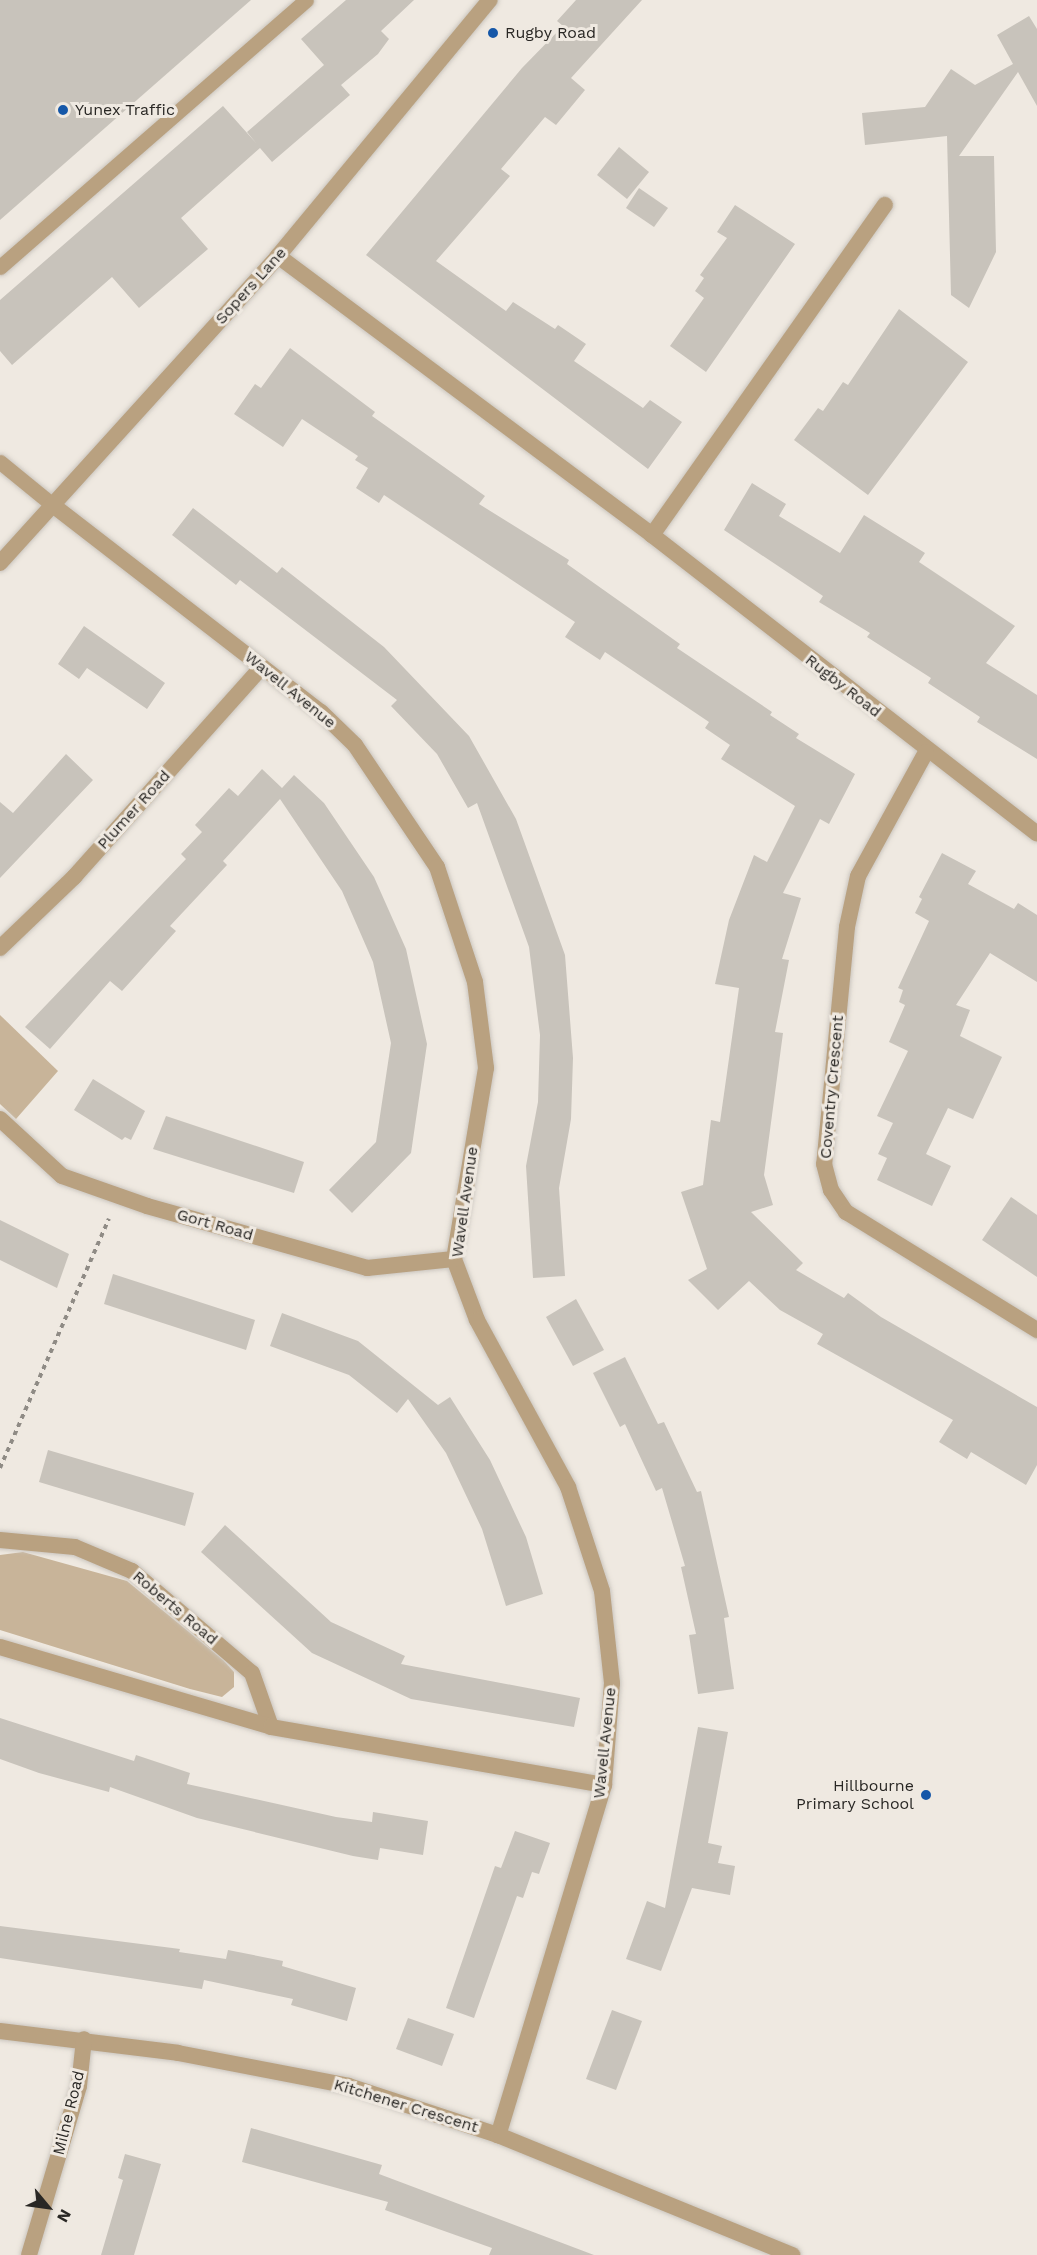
<!DOCTYPE html>
<style>
body{margin:0}
#map{position:relative;width:1037px;height:2255px;overflow:hidden;background:#efe9e1;font-family:"Work Sans",sans-serif}
div>[style]{position:absolute}
.green>*{inset:0;background:#c8b499}
.building>*{inset:0;background:#c8c3bb}
.path>*{height:4px;margin-top:-2px;transform-origin:0;background:repeating-linear-gradient(90deg,#8f8b85 0 4.5px,transparent 0 9px)}
.roads{filter:drop-shadow(0 0 2px #cbc6bf) drop-shadow(0 0 2px #cbc6bf)}
.service>*{height:15px;margin:-7.5px;padding:0 7.5px;transform-origin:7.5px;border-radius:7.5px;background:#b9a180}
.minor>*{height:16px;margin:-8px;padding:0 8px;transform-origin:8px;border-radius:8px;background:#b9a180}
.dots>*{width:16px;height:16px;translate:-50% -50%;box-sizing:border-box;border:3px solid #efe9e1;border-radius:50%}
span{translate:-50% -50%;white-space:nowrap;text-align:center;line-height:1.15;-webkit-text-stroke:6px #efe9e1;paint-order:stroke}
.poi-label{font-size:16px;color:#292724}
.left{translate:0 -50%;text-align:left}
.right{translate:-100% -50%;text-align:right}
.street-label{font-size:16px;color:#292724}
.north{position:absolute;left:18px;top:2177px;width:60px;height:60px;-webkit-text-stroke:4px #efe9e1;paint-order:stroke;rotate:119deg;font-size:16px;font-weight:700;line-height:24px;text-align:center;color:#292724}
.north::after{content:'';display:block;margin:auto;width:21px;height:27px;background:#292724;clip-path:polygon(50% 0,100% 100%,50% 72%,0 100%)}
</style>
<div id="map">
<div class="green">
<div style="clip-path:polygon(0 1015px,58px 1071px,16px 1119px,0 1104px)"></div>
<div style="clip-path:polygon(23px 1552px,127px 1581px,223px 1660px,234px 1672px,234px 1687px,222px 1697px,190px 1689px,0 1630px,0 1555px)"></div>
</div>
<div class="building">
<div style="clip-path:polygon(0 0,251px 0,0 220px)"></div>
<div style="clip-path:polygon(346px 0,414px 0,381px 31px,389px 39px,378px 54px,341px 85px,350px 95px,272px 162px,260px 148px,181px 218px,208px 249px,139px 308px,112px 277px,12px 365px,0 351px,0 300px,223px 106px,256px 143px,247px 132px,324px 65px,301px 39px)"></div>
<div style="clip-path:polygon(576px 0,642px 0,571px 78px,585px 90px,556px 125px,545px 117px,501px 169px,510px 176px,436px 261px,506px 311px,513px 302px,555px 329px,558px 325px,586px 344px,574px 361px,643px 408px,650px 400px,682px 422px,648px 469px,366px 255px,522px 68px,563px 26px,557px 21px)"></div>
<div style="clip-path:polygon(1029px 16px,1037px 29px,1037px 106px,1018px 72px,959px 156px,994px 156px,996px 252px,969px 308px,951px 295px,947px 136px,865px 145px,862px 113px,925px 107px,951px 69px,975px 85px,1013px 64px,997px 35px)"></div>
<div style="clip-path:polygon(619px 147px,649px 172px,627px 199px,597px 175px)"></div>
<div style="clip-path:polygon(639px 188px,668px 208px,654px 227px,626px 208px)"></div>
<div style="clip-path:polygon(735px 205px,795px 244px,706px 372px,670px 346px,704px 298px,695px 291px,704px 278px,700px 275px,727px 238px,717px 232px)"></div>
<div style="clip-path:polygon(899px 309px,968px 362px,868px 495px,794px 440px,818px 408px,823px 411px,843px 382px,848px 385px)"></div>
<div style="clip-path:polygon(290px 348px,375px 412px,372px 416px,485px 496px,479px 504px,569px 560px,567px 564px,680px 644px,677px 648px,772px 712px,770px 715px,799px 734px,796px 738px,855px 774px,829px 824px,820px 819px,783px 893px,801px 898px,782px 959px,789px 960px,775px 1032px,783px 1033px,764px 1175px,773px 1205px,751px 1212px,803px 1263px,796px 1270px,844px 1298px,848px 1293px,881px 1317px,1037px 1407px,1037px 1465px,1026px 1485px,971px 1452px,967px 1459px,939px 1442px,953px 1420px,817px 1344px,823px 1334px,780px 1310px,749px 1281px,718px 1310px,688px 1280px,707px 1269px,681px 1192px,703px 1185px,711px 1120px,720px 1122px,739px 988px,715px 984px,729px 920px,754px 855px,767px 862px,795px 806px,721px 759px,730px 745px,705px 728px,709px 722px,605px 652px,600px 660px,565px 637px,575px 622px,384px 495px,379px 503px,356px 488px,368px 468px,355px 460px,358px 456px,302px 419px,283px 447px,234px 414px,255px 384px,261px 388px)"></div>
<div style="clip-path:polygon(752px 483px,786px 504px,779px 516px,840px 553px,864px 515px,925px 553px,919px 562px,1015px 626px,986px 663px,1037px 695px,1037px 759px,977px 722px,980px 717px,928px 683px,931px 678px,867px 637px,870px 633px,819px 602px,823px 596px,724px 530px)"></div>
<div style="clip-path:polygon(193px 508px,277px 573px,282px 567px,384px 647px,469px 736px,516px 819px,565px 955px,573px 1058px,571px 1119px,559px 1188px,565px 1276px,533px 1278px,526px 1166px,538px 1102px,540px 1035px,529px 947px,477px 803px,468px 808px,437px 754px,391px 706px,397px 700px,240px 580px,236px 585px,172px 535px)"></div>
<div style="clip-path:polygon(84px 626px,165px 683px,147px 709px,87px 668px,79px 679px,58px 664px)"></div>
<div style="clip-path:polygon(66px 754px,93px 780px,0 878px,0 802px,13px 813px)"></div>
<div style="clip-path:polygon(262px 769px,282px 788px,294px 775px,324px 803px,374px 877px,406px 949px,427px 1044px,411px 1153px,352px 1213px,329px 1190px,376px 1142px,391px 1043px,373px 962px,342px 891px,280px 799px,223px 861px,227px 865px,170px 926px,176px 931px,122px 991px,110px 981px,50px 1049px,25px 1027px,186px 859px,181px 854px,202px 832px,195px 825px,229px 788px,238px 796px)"></div>
<div style="clip-path:polygon(942px 853px,976px 871px,968px 884px,1014px 909px,1018px 903px,1037px 915px,1037px 982px,990px 953px,956px 1005px,970px 1010px,960px 1036px,1002px 1057px,973px 1119px,948px 1108px,926px 1154px,951px 1166px,932px 1206px,877px 1180px,887px 1158px,878px 1154px,893px 1123px,877px 1116px,908px 1051px,889px 1042px,905px 1005px,899px 1002px,903px 990px,898px 988px,929px 921px,915px 913px,922px 899px,919px 897px)"></div>
<div style="clip-path:polygon(93px 1079px,145px 1111px,131px 1140px,125px 1137px,122px 1140px,74px 1110px)"></div>
<div style="clip-path:polygon(166px 1116px,304px 1162px,294px 1193px,153px 1149px)"></div>
<div style="clip-path:polygon(1011px 1197px,1037px 1215px,1037px 1277px,982px 1240px)"></div>
<div style="clip-path:polygon(0 1220px,69px 1254px,57px 1288px,0 1260px)"></div>
<div style="clip-path:polygon(113px 1274px,255px 1320px,246px 1350px,104px 1304px)"></div>
<div style="clip-path:polygon(576px 1299px,604px 1350px,573px 1366px,546px 1317px)"></div>
<div style="clip-path:polygon(282px 1313px,358px 1341px,438px 1405px,450px 1397px,490px 1460px,526px 1537px,543px 1594px,506px 1606px,482px 1529px,446px 1453px,408px 1399px,397px 1413px,349px 1375px,270px 1346px)"></div>
<div style="clip-path:polygon(625px 1357px,658px 1424px,664px 1422px,697px 1492px,701px 1491px,729px 1617px,724px 1618px,734px 1689px,698px 1694px,689px 1635px,696px 1634px,681px 1567px,685px 1566px,662px 1488px,656px 1491px,625px 1424px,620px 1427px,593px 1373px)"></div>
<div style="clip-path:polygon(48px 1450px,194px 1493px,185px 1526px,39px 1482px)"></div>
<div style="clip-path:polygon(225px 1525px,331px 1622px,405px 1656px,401px 1664px,580px 1698px,574px 1727px,411px 1699px,312px 1653px,201px 1552px)"></div>
<div style="clip-path:polygon(0 1718px,134px 1761px,136px 1755px,190px 1773px,187px 1784px,336px 1817px,372px 1822px,373px 1812px,428px 1821px,423px 1855px,380px 1848px,378px 1860px,353px 1856px,197px 1818px,110px 1787px,109px 1792px,39px 1773px,0 1759px)"></div>
<div style="clip-path:polygon(698px 1727px,728px 1732px,708px 1843px,722px 1846px,718px 1863px,735px 1866px,730px 1895px,692px 1888px,661px 1971px,626px 1959px,647px 1901px,665px 1908px)"></div>
<div style="clip-path:polygon(515px 1831px,550px 1843px,539px 1874px,532px 1872px,523px 1898px,517px 1896px,474px 2018px,446px 2008px,495px 1866px,501px 1868px)"></div>
<div style="clip-path:polygon(0 1926px,180px 1949px,179px 1952px,226px 1959px,228px 1950px,283px 1961px,282px 1966px,356px 1988px,347px 2021px,291px 2005px,293px 1999px,204px 1980px,202px 1989px,0 1958px)"></div>
<div style="clip-path:polygon(612px 2010px,642px 2021px,616px 2090px,586px 2079px)"></div>
<div style="clip-path:polygon(408px 2018px,454px 2034px,442px 2066px,396px 2049px)"></div>
<div style="clip-path:polygon(251px 2128px,382px 2165px,379px 2174px,594px 2255px,489px 2255px,492px 2248px,385px 2210px,388px 2202px,242px 2162px)"></div>
<div style="clip-path:polygon(125px 2154px,161px 2164px,134px 2255px,101px 2255px,123px 2180px,118px 2178px)"></div>
</div>
<div class="path">
<div style="left:0;top:1468px;width:272px;rotate:-66.4deg"></div>
</div>
<div class="roads">
<div class="service">
<div style="left:0;top:267px;width:406px;rotate:-41.1deg"></div>
<div style="left:0;top:462px;width:70px;rotate:39.2deg"></div>
</div>
<div class="minor">
<div style="left:278px;top:256px;width:467px;rotate:36.7deg"></div>
<div style="left:652px;top:535px;width:487px;rotate:37.8deg"></div>
<div style="left:54px;top:506px;width:337px;rotate:37.7deg"></div>
<div style="left:321px;top:712px;width:47px;rotate:44.1deg"></div>
<div style="left:355px;top:745px;width:147px;rotate:56.1deg"></div>
<div style="left:437px;top:867px;width:121px;rotate:71.7deg"></div>
<div style="left:475px;top:982px;width:87px;rotate:82.7deg"></div>
<div style="left:486px;top:1068px;width:194px;rotate:99.5deg"></div>
<div style="left:454px;top:1259px;width:65px;rotate:69.3deg"></div>
<div style="left:477px;top:1320px;width:190px;rotate:61.4deg"></div>
<div style="left:568px;top:1487px;width:109px;rotate:71.9deg"></div>
<div style="left:602px;top:1591px;width:93px;rotate:83.8deg"></div>
<div style="left:612px;top:1683px;width:102px;rotate:94.5deg"></div>
<div style="left:604px;top:1785px;width:366px;rotate:106.8deg"></div>
<div style="left:652px;top:535px;width:404px;rotate:-54.8deg"></div>
<div style="left:0;top:563px;width:414px;rotate:-47.8deg"></div>
<div style="left:278px;top:256px;width:332px;rotate:-50.4deg"></div>
<div style="left:926px;top:752px;width:141px;rotate:118.7deg"></div>
<div style="left:858px;top:876px;width:52px;rotate:102.2deg"></div>
<div style="left:847px;top:927px;width:238px;rotate:95.5deg"></div>
<div style="left:824px;top:1164px;width:27px;rotate:75deg"></div>
<div style="left:831px;top:1190px;width:27px;rotate:56deg"></div>
<div style="left:846px;top:1212px;width:225px;rotate:31.7deg"></div>
<div style="left:0;top:948px;width:103px;rotate:-43.8deg"></div>
<div style="left:74px;top:877px;width:282px;rotate:-48.2deg"></div>
<div style="left:0;top:1119px;width:84px;rotate:42.6deg"></div>
<div style="left:62px;top:1176px;width:90px;rotate:19.4deg"></div>
<div style="left:147px;top:1206px;width:229px;rotate:15.7deg"></div>
<div style="left:367px;top:1268px;width:87px;rotate:-5.9deg"></div>
<div style="left:0;top:1540px;width:75px;rotate:5.3deg"></div>
<div style="left:75px;top:1547px;width:62px;rotate:22.8deg"></div>
<div style="left:132px;top:1571px;width:157px;rotate:40.4deg"></div>
<div style="left:252px;top:1673px;width:57px;rotate:70.6deg"></div>
<div style="left:0;top:1647px;width:283px;rotate:16.4deg"></div>
<div style="left:271px;top:1727px;width:338px;rotate:9.9deg"></div>
<div style="left:0;top:2031px;width:179px;rotate:7deg"></div>
<div style="left:178px;top:2053px;width:174px;rotate:10.9deg"></div>
<div style="left:349px;top:2086px;width:157px;rotate:18.2deg"></div>
<div style="left:498px;top:2135px;width:318px;rotate:22.2deg"></div>
<div style="left:29px;top:2255px;width:176px;rotate:-73.5deg"></div>
<div style="left:79px;top:2086px;width:47px;rotate:-83.9deg"></div>
</div>
</div>
<div class="dots">
<div style="left:493px;top:33px;background:#1557a8"></div>
<div style="left:63px;top:110px;background:#1557a8"></div>
<div style="left:926px;top:1795px;background:#1557a8"></div>
</div>
<div class="poi-label">
<span class="left" style="left:505px;top:33px">Rugby Road</span>
<span class="left" style="left:75px;top:110px">Yunex Traffic</span>
<span class="right" style="left:914px;top:1795px">Hillbourne<br>Primary School</span>
</div>
<div class="street-label">
<span style="left:251px;top:286px;rotate:-48deg">Sopers Lane</span>
<span style="left:843px;top:686px;rotate:38deg">Rugby Road</span>
<span style="left:290px;top:690px;rotate:39deg">Wavell Avenue</span>
<span style="left:134px;top:810px;rotate:-48deg">Plumer Road</span>
<span style="left:832px;top:1087px;rotate:-85deg">Coventry Crescent</span>
<span style="left:465px;top:1202px;rotate:-82deg">Wavell Avenue</span>
<span style="left:215px;top:1225px;rotate:16deg">Gort Road</span>
<span style="left:175px;top:1608px;rotate:40deg">Roberts Road</span>
<span style="left:605px;top:1743px;rotate:-84deg">Wavell Avenue</span>
<span style="left:406px;top:2106px;rotate:17deg">Kitchener Crescent</span>
<span style="left:69px;top:2113px;rotate:-76deg">Milne Road</span>
</div>
<div class="north">N</div>
</div>
